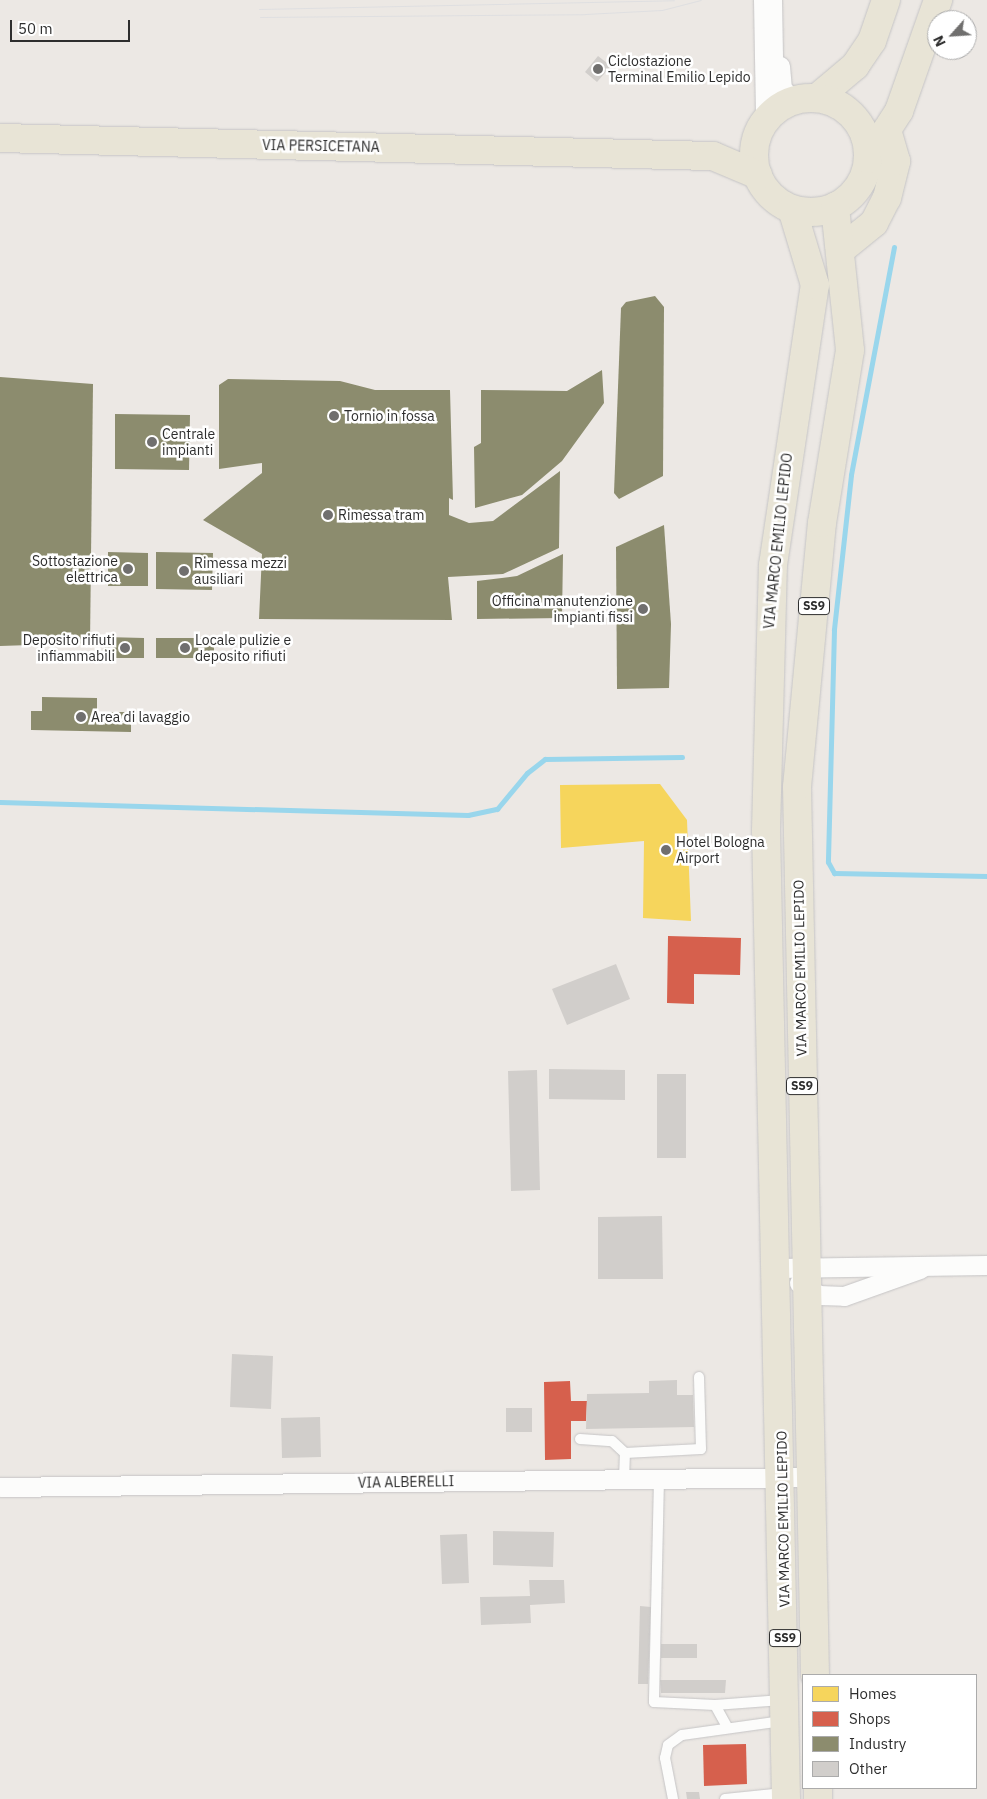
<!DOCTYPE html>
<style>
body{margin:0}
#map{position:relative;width:987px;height:1799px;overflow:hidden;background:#ece8e4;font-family:"IBM Plex Sans",sans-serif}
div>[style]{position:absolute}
.homes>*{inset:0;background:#f6d55c}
.shops>*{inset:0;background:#d6604d}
.industry>*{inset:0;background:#8c8c6e}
.stream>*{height:5px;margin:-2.5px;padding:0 2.5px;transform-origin:2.5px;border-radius:2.5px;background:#99d6ec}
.building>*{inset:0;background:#d1cecb}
.roads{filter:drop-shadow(0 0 1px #c5c4c5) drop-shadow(0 0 1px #c5c4c5)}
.service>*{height:10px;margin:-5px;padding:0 5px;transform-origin:5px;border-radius:5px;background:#fcfcfb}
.minor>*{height:19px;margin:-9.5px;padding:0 9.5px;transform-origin:9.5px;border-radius:9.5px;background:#fcfcfb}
.secondary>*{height:28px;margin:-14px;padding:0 14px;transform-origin:14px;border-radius:14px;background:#fcfcfb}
.primary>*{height:28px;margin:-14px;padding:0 14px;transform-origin:14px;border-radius:14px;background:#e8e4d6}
.primary>.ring{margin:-14px;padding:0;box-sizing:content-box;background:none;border:28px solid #e8e4d6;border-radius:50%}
.tram>*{height:1px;margin:-0.5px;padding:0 0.5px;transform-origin:0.5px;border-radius:0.5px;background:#dfdfe1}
.dots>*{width:14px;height:14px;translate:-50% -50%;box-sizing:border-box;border:2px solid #fff;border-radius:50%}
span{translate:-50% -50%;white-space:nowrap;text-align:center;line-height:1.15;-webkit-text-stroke:5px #fff;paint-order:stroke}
.shield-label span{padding:1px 4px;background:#fff;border:1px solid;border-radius:4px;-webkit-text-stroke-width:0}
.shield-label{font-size:12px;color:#2e2e2e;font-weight:700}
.poi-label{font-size:14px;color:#2e2e2e}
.left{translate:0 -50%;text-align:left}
.right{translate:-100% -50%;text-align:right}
.street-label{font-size:14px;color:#2e2e2e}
.legend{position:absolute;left:802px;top:1674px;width:175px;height:115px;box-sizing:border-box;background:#fff;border:1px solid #ababab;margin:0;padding:6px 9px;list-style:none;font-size:15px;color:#2e2e2e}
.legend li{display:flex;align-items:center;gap:10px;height:25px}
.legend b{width:25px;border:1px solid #ababab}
.north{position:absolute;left:927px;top:10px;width:50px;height:50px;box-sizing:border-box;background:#fff;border:1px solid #ababab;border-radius:50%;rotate:244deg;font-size:14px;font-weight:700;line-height:20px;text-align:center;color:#2e2e2e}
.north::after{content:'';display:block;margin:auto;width:18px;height:22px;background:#706f6e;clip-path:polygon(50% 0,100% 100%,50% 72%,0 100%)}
.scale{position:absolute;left:10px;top:20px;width:120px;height:22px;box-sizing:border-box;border:2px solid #2e2e2e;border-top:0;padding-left:6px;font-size:15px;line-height:18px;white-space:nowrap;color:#2e2e2e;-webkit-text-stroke:4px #fff;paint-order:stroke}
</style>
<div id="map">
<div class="homes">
<div style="clip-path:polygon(660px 784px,687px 820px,691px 921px,643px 918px,644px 841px,561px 848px,560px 785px)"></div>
</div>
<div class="shops">
<div style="clip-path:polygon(668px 936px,741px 938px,740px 975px,694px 974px,694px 1004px,667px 1003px)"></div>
<div style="clip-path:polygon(570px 1381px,571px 1401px,587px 1401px,586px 1421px,571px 1421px,571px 1459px,545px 1460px,544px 1382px)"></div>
<div style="clip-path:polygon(746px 1744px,747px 1784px,704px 1786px,703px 1745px)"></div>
</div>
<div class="industry">
<div style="clip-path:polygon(655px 296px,664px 307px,663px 476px,619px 499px,614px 493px,621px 308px,626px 302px)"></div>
<div style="clip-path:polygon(602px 370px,604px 403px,562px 461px,522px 495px,475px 508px,474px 447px,481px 443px,481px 390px,567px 391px)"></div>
<div style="clip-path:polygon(0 377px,93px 384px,90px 643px,0 646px)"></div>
<div style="clip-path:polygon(228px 379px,340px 381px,375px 390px,450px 390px,453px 500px,449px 498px,449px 515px,469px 523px,493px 521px,560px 471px,559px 548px,503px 574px,448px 577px,452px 620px,259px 619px,262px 554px,203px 520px,262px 473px,262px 463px,219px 469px,219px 385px)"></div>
<div style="clip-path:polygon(115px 414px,190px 415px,189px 470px,115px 469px)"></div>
<div style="clip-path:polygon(664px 525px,671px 624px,669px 688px,617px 689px,616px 547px)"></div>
<div style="clip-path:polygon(108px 552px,148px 553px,148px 586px,108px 586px)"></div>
<div style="clip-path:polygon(156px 552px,213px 553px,212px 590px,156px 589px)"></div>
<div style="clip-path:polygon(563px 554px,562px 618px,477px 619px,477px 581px,517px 576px)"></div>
<div style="clip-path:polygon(105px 637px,144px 638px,144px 658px,105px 658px)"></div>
<div style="clip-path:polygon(156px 638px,214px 638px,214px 658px,156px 658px)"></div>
<div style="clip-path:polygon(42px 697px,97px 698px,97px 712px,131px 712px,131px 732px,31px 730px,31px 711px,42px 711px)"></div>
</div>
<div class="stream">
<div style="left:894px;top:247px;width:232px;rotate:100.7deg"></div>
<div style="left:851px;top:475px;width:156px;rotate:96.3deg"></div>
<div style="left:834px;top:630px;width:232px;rotate:91.5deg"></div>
<div style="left:828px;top:862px;width:13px;rotate:61deg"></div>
<div style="left:834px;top:873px;width:153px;rotate:1.1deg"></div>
<div style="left:0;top:802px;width:468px;rotate:1.6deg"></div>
<div style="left:468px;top:815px;width:30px;rotate:-12deg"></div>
<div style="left:497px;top:809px;width:47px;rotate:-50.2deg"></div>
<div style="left:527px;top:773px;width:23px;rotate:-38deg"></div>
<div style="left:545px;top:759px;width:137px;rotate:-0.8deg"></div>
</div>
<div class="building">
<div style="clip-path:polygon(598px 56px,611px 66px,597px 82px,585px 72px)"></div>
<div style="clip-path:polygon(616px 964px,630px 999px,567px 1025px,552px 989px)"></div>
<div style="clip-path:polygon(549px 1069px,625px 1070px,625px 1100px,549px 1099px)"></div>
<div style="clip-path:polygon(537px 1070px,540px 1190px,511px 1191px,508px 1071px)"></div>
<div style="clip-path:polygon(657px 1074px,686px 1074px,686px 1158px,657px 1158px)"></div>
<div style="clip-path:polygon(662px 1216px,663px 1279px,598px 1279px,598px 1217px)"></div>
<div style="clip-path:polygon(232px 1354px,273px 1356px,271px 1409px,230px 1407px)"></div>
<div style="clip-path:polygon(677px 1380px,677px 1395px,693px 1395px,694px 1427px,586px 1429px,587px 1394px,649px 1393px,649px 1381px)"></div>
<div style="clip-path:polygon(506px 1408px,532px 1408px,532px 1432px,506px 1432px)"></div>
<div style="clip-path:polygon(320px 1417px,321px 1457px,282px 1458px,281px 1418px)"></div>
<div style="clip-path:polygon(493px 1531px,554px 1532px,553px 1567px,493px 1565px)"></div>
<div style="clip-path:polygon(467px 1534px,469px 1583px,442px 1584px,440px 1535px)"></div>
<div style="clip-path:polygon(529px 1580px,564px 1580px,565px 1603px,530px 1605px,531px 1623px,481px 1625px,480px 1597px,530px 1596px)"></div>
<div style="clip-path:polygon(640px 1606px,651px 1607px,648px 1684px,638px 1684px)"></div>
<div style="clip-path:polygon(661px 1644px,697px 1644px,697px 1658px,661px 1658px)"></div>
<div style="clip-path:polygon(660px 1680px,726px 1680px,725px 1693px,661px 1693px)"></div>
<div style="clip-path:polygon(686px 1792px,699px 1792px,700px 1799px,687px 1799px)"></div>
</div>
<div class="roads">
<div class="service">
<div style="left:580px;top:1439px;width:32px;rotate:4deg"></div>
<div style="left:612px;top:1441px;width:18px;rotate:43deg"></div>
<div style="left:659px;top:1479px;width:223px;rotate:91.3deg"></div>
<div style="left:654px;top:1702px;width:61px;rotate:2.8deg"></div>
<div style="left:715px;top:1705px;width:67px;rotate:-4.3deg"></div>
<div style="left:624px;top:1480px;width:27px;rotate:-88deg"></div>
<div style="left:625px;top:1453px;width:76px;rotate:-3deg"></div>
<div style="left:701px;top:1449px;width:72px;rotate:-91.6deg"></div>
<div style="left:715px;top:1705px;width:26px;rotate:61deg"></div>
<div style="left:673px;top:1799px;width:42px;rotate:-101deg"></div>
<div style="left:665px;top:1758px;width:13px;rotate:-77deg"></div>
<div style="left:668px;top:1745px;width:17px;rotate:-36deg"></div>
<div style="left:682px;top:1735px;width:101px;rotate:-8deg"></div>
<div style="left:725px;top:1799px;width:59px;rotate:-5.8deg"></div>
</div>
<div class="minor">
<div style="left:780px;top:66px;width:23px;rotate:85deg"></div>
<div style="left:782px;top:89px;width:17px;rotate:40deg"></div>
<div style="left:778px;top:1268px;width:209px;rotate:-0.8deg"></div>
<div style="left:799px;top:1283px;width:23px;rotate:31deg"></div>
<div style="left:819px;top:1295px;width:25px;rotate:2deg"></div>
<div style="left:844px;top:1296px;width:81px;rotate:-19.6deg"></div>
<div style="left:0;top:1487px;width:812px;rotate:-0.71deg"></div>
</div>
<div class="secondary">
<div style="left:768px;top:0;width:114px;rotate:89deg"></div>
</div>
<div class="primary">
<div style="left:817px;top:98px;width:50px;rotate:-40.1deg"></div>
<div style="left:855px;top:66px;width:30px;rotate:-56deg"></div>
<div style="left:872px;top:41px;width:43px;rotate:-71.1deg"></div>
<div class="ring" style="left:754px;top:98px;width:86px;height:86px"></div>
<div style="left:0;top:138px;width:713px;rotate:1.45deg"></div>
<div style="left:713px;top:156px;width:49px;rotate:22.9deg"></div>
<div style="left:868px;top:159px;width:57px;rotate:-57.1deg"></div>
<div style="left:899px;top:111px;width:118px;rotate:-70.6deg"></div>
<div style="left:843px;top:248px;width:40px;rotate:-39deg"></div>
<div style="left:874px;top:223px;width:28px;rotate:-63deg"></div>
<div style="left:887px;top:198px;width:38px;rotate:-76deg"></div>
<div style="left:896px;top:161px;width:32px;rotate:-106deg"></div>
<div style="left:815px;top:1675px;width:888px;rotate:-91.16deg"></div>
<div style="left:797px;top:787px;width:265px;rotate:-84.6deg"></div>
<div style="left:822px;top:523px;width:175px;rotate:-80.8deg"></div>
<div style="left:850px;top:350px;width:144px;rotate:-96deg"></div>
<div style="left:818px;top:1788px;width:11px;rotate:90deg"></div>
<div style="left:786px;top:1799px;width:969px;rotate:-91.18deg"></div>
<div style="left:766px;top:830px;width:265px;rotate:-88.5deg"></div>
<div style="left:773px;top:565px;width:283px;rotate:-81.5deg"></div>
<div style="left:815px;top:285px;width:79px;rotate:-106.8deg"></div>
</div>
</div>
<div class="tram">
<div style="left:259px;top:9px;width:415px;rotate:-1.2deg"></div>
<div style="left:260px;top:17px;width:325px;rotate:-0.5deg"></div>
<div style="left:585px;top:14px;width:77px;rotate:-3deg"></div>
<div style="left:662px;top:10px;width:40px;rotate:-14.4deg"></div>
</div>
<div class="dots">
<div style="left:598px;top:69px;background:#706f6e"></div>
<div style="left:334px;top:416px;background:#706f6e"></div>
<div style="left:152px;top:442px;background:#706f6e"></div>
<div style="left:328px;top:515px;background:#706f6e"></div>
<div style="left:128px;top:569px;background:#706f6e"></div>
<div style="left:184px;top:571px;background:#706f6e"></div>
<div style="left:643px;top:609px;background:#706f6e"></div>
<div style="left:125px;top:648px;background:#706f6e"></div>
<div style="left:185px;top:648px;background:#706f6e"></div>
<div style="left:81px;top:717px;background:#706f6e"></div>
<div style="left:666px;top:850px;background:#706f6e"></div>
</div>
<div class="shield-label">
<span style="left:814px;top:606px">SS9</span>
<span style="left:802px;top:1086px">SS9</span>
<span style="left:785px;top:1638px">SS9</span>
</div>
<div class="poi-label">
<span class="left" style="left:608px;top:69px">Ciclostazione<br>Terminal Emilio Lepido</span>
<span class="left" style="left:344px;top:416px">Tornio in fossa</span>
<span class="left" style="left:162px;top:442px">Centrale<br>impianti</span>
<span class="left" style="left:338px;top:515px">Rimessa tram</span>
<span class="right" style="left:118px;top:569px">Sottostazione<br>elettrica</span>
<span class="left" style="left:194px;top:571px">Rimessa mezzi<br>ausiliari</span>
<span class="right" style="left:633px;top:609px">Officina manutenzione<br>impianti fissi</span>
<span class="right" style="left:115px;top:648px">Deposito rifiuti<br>infiammabili</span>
<span class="left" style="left:195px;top:648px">Locale pulizie e<br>deposito rifiuti</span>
<span class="left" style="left:91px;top:717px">Area di lavaggio</span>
<span class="left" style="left:676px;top:850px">Hotel Bologna<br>Airport</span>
</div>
<div class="street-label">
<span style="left:321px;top:146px;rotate:1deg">VIA PERSICETANA</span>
<span style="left:778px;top:541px;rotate:-84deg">VIA MARCO EMILIO LEPIDO</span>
<span style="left:800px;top:968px;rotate:-91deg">VIA MARCO EMILIO LEPIDO</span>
<span style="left:406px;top:1482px;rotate:-1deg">VIA ALBERELLI</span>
<span style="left:783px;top:1519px;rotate:-91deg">VIA MARCO EMILIO LEPIDO</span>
</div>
<ul class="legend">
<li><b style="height:14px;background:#f6d55c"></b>Homes</li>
<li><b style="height:14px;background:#d6604d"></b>Shops</li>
<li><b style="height:14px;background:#8c8c6e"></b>Industry</li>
<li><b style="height:14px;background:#d1cecb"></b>Other</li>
</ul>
<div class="north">N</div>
<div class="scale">50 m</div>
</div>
